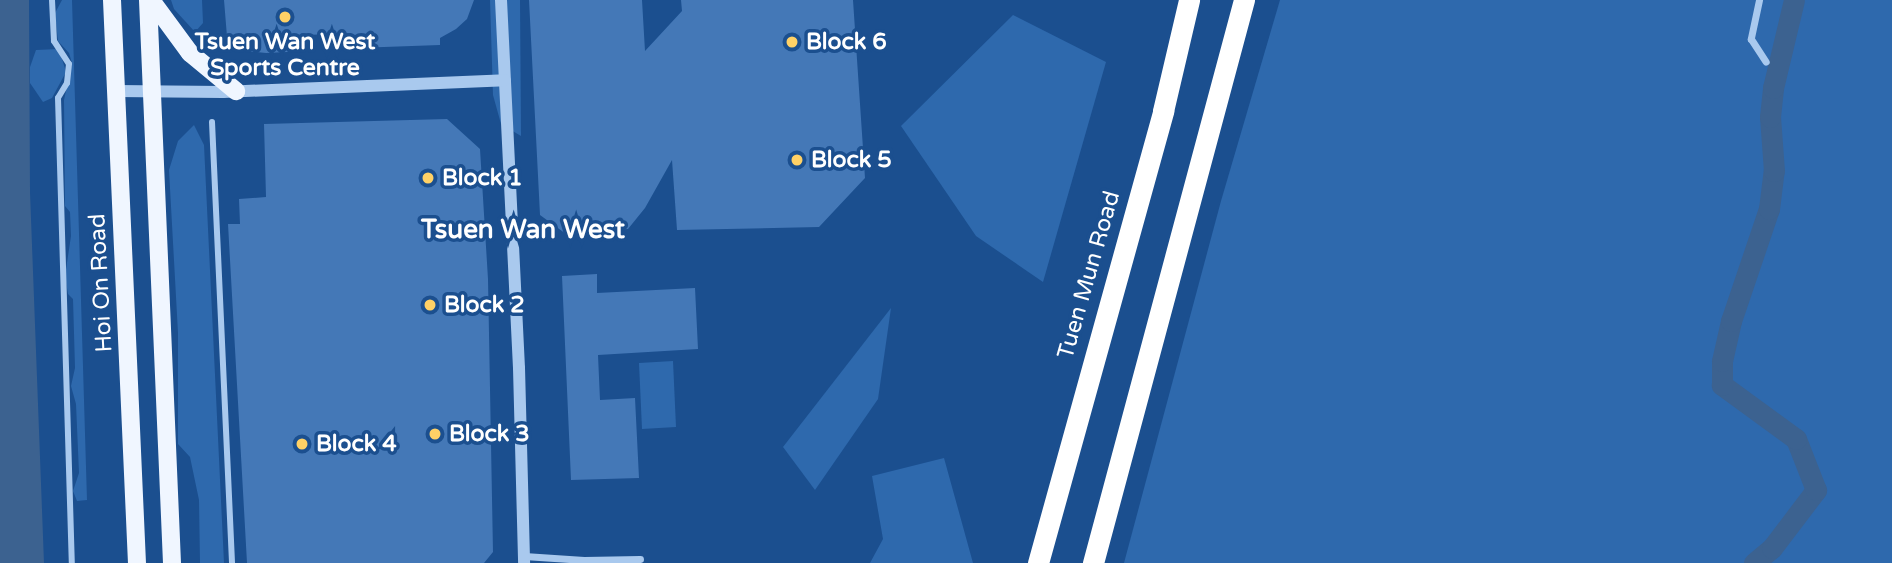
<!DOCTYPE html>
<style>
body{margin:0}
#map{position:relative;width:1892px;height:563px;overflow:hidden;background:#1b4f8f;font-family:"Varela Round",sans-serif}
div>[style]{position:absolute}
.green>*{inset:0;background:#2e69ad}
.water>*{inset:0;background:#3c6290}
.canal>*{height:21px;margin:-10.5px;padding:0 10.5px;transform-origin:10.5px;border-radius:10.5px;background:#3c6290}
.building>*{inset:0;background:#4478b7}
.pedestrian>*{height:6px;margin:-3px;padding:0 3px;transform-origin:3px;border-radius:3px;background:#a9c9ee}
.minor>*{height:7px;margin:-3.5px;padding:0 3.5px;transform-origin:3.5px;border-radius:3.5px;background:#a9c9ee}
.tertiary>*{height:12px;margin:-6px;padding:0 6px;transform-origin:6px;border-radius:6px;background:#a9c9ee}
.primary>*{height:18px;margin:-9px;padding:0 9px;transform-origin:9px;border-radius:9px;background:#f0f6ff}
.motorway>*{height:21px;margin:-10.5px;padding:0 10.5px;transform-origin:10.5px;border-radius:10.5px;background:#fff}
.dots>*{width:19px;height:19px;translate:-50% -50%;box-sizing:border-box;border:4px solid #1b4f8f;border-radius:50%}
span{translate:-50% -50%;white-space:nowrap;text-align:center;line-height:1.15;-webkit-text-stroke:7px #1b4f8f;paint-order:stroke}
.poi-label{font-size:23px;color:#fff;font-weight:700}
.left{translate:0 -50%;text-align:left}
.street-label{font-size:23px;color:#fff}
.quarter-label{font-size:26px;color:#fff;font-weight:700}
</style>
<div id="map">
<div class="green">
<div style="clip-path:polygon(62px 0,72px 0,87px 500px,77px 501px,73px 491px,79px 473px,76px 404px,71px 386px,75px 368px,73px 299px,68px 294px,65px 276px,71px 236px,70px 212px,65px 206px,64px 100px,72px 63px,69px 53px,58px 41px,55px 13px)"></div>
<div style="clip-path:polygon(171px 0,202px 0,203px 23px,195px 32px,174px 9px)"></div>
<div style="clip-path:polygon(490px 0,520px 0,521px 136px,501px 124px,493px 95px)"></div>
<div style="clip-path:polygon(1280px 0,1892px 0,1892px 563px,1124px 563px,1221px 201px)"></div>
<div style="clip-path:polygon(1013px 15px,1106px 62px,1043px 282px,976px 236px,901px 126px)"></div>
<div style="clip-path:polygon(59px 49px,66px 72px,52px 98px,43px 102px,30px 83px,30px 67px,36px 50px)"></div>
<div style="clip-path:polygon(194px 125px,204px 145px,224px 563px,200px 563px,199px 500px,190px 457px,178px 444px,178px 333px,169px 170px,178px 141px)"></div>
<div style="clip-path:polygon(891px 308px,878px 399px,815px 490px,783px 447px)"></div>
<div style="clip-path:polygon(673px 361px,676px 427px,642px 429px,639px 363px)"></div>
<div style="clip-path:polygon(944px 458px,973px 563px,870px 563px,883px 539px,872px 476px)"></div>
</div>
<div class="water">
<div style="clip-path:polygon(0 0,29px 0,30px 192px,44px 563px,0 563px)"></div>
</div>
<div class="canal">
<div style="left:1754px;top:563px;width:23px;rotate:-40deg"></div>
<div style="left:1772px;top:548px;width:73px;rotate:-52.8deg"></div>
<div style="left:1816px;top:490px;width:55px;rotate:-111.4deg"></div>
<div style="left:1796px;top:439px;width:92px;rotate:-143.9deg"></div>
<div style="left:1722px;top:385px;width:24px;rotate:-90deg"></div>
<div style="left:1722px;top:361px;width:41px;rotate:-77.3deg"></div>
<div style="left:1731px;top:321px;width:118px;rotate:-71.3deg"></div>
<div style="left:1769px;top:209px;width:38px;rotate:-83deg"></div>
<div style="left:1774px;top:171px;width:54px;rotate:-94.2deg"></div>
<div style="left:1770px;top:117px;width:29px;rotate:-84deg"></div>
<div style="left:1773px;top:88px;width:90px;rotate:-76.6deg"></div>
</div>
<div class="building">
<div style="clip-path:polygon(224px 0,474px 0,467px 19px,456px 29px,440px 38px,440px 45px,356px 48px,352px 47px,351px 33px,307px 35px,307px 51px,266px 53px,228px 49px)"></div>
<div style="clip-path:polygon(529px 0,642px 0,645px 51px,682px 11px,681px 0,853px 0,865px 178px,819px 227px,677px 230px,672px 160px,645px 208px,628px 229px,566px 234px,540px 215px)"></div>
<div style="clip-path:polygon(447px 119px,480px 149px,488px 279px,493px 552px,484px 563px,247px 563px,228px 224px,240px 224px,239px 199px,266px 197px,264px 124px)"></div>
<div style="clip-path:polygon(597px 274px,597px 293px,695px 288px,698px 349px,598px 355px,600px 400px,635px 398px,639px 478px,571px 480px,562px 276px)"></div>
</div>
<div class="pedestrian">
<div style="left:52px;top:0;width:41px;rotate:87.2deg"></div>
<div style="left:54px;top:41px;width:27px;rotate:57deg"></div>
<div style="left:69px;top:64px;width:19px;rotate:96deg"></div>
<div style="left:67px;top:83px;width:17px;rotate:121deg"></div>
<div style="left:58px;top:98px;width:465px;rotate:88.3deg"></div>
<div style="left:212px;top:122px;width:441px;rotate:87.4deg"></div>
</div>
<div class="minor">
<div style="left:1759px;top:0;width:40px;rotate:102deg"></div>
<div style="left:1751px;top:39px;width:27px;rotate:57deg"></div>
<div style="left:524px;top:556px;width:60px;rotate:3.8deg"></div>
<div style="left:584px;top:560px;width:56px;rotate:-1deg"></div>
</div>
<div class="tertiary">
<div style="left:501px;top:0;width:368px;rotate:87.2deg"></div>
<div style="left:519px;top:368px;width:195px;rotate:88.5deg"></div>
<div style="left:116px;top:91px;width:107px;rotate:0.5deg"></div>
<div style="left:223px;top:92px;width:282px;rotate:-2.4deg"></div>
</div>
<div class="primary">
<div style="left:112px;top:0;width:564px;rotate:87.46deg"></div>
<div style="left:148px;top:0;width:564px;rotate:87.56deg"></div>
<div style="left:151px;top:0;width:66px;rotate:53.7deg"></div>
<div style="left:190px;top:53px;width:60px;rotate:39.6deg"></div>
</div>
<div class="motorway">
<div style="left:1038px;top:563px;width:469px;rotate:-74.5deg"></div>
<div style="left:1163px;top:111px;width:114px;rotate:-76.8deg"></div>
<div style="left:1093px;top:563px;width:583px;rotate:-74.99deg"></div>
</div>
<div class="dots">
<div style="left:285px;top:17px;background:#ffd166"></div>
<div style="left:792px;top:42px;background:#ffd166"></div>
<div style="left:797px;top:160px;background:#ffd166"></div>
<div style="left:428px;top:178px;background:#ffd166"></div>
<div style="left:430px;top:305px;background:#ffd166"></div>
<div style="left:435px;top:434px;background:#ffd166"></div>
<div style="left:302px;top:444px;background:#ffd166"></div>
</div>
<div class="poi-label">
<span style="left:285px;top:55px">Tsuen Wan West<br>Sports Centre</span>
<span class="left" style="left:806px;top:42px">Block 6</span>
<span class="left" style="left:811px;top:160px">Block 5</span>
<span class="left" style="left:442px;top:178px">Block 1</span>
<span class="left" style="left:444px;top:305px">Block 2</span>
<span class="left" style="left:449px;top:434px">Block 3</span>
<span class="left" style="left:316px;top:444px">Block 4</span>
</div>
<div class="street-label">
<span style="left:1089px;top:275px;rotate:-74deg">Tuen Mun Road</span>
<span style="left:101px;top:283px;rotate:-93deg">Hoi On Road</span>
</div>
<div class="quarter-label">
<span style="left:523px;top:230px">Tsuen Wan West</span>
</div>
</div>
